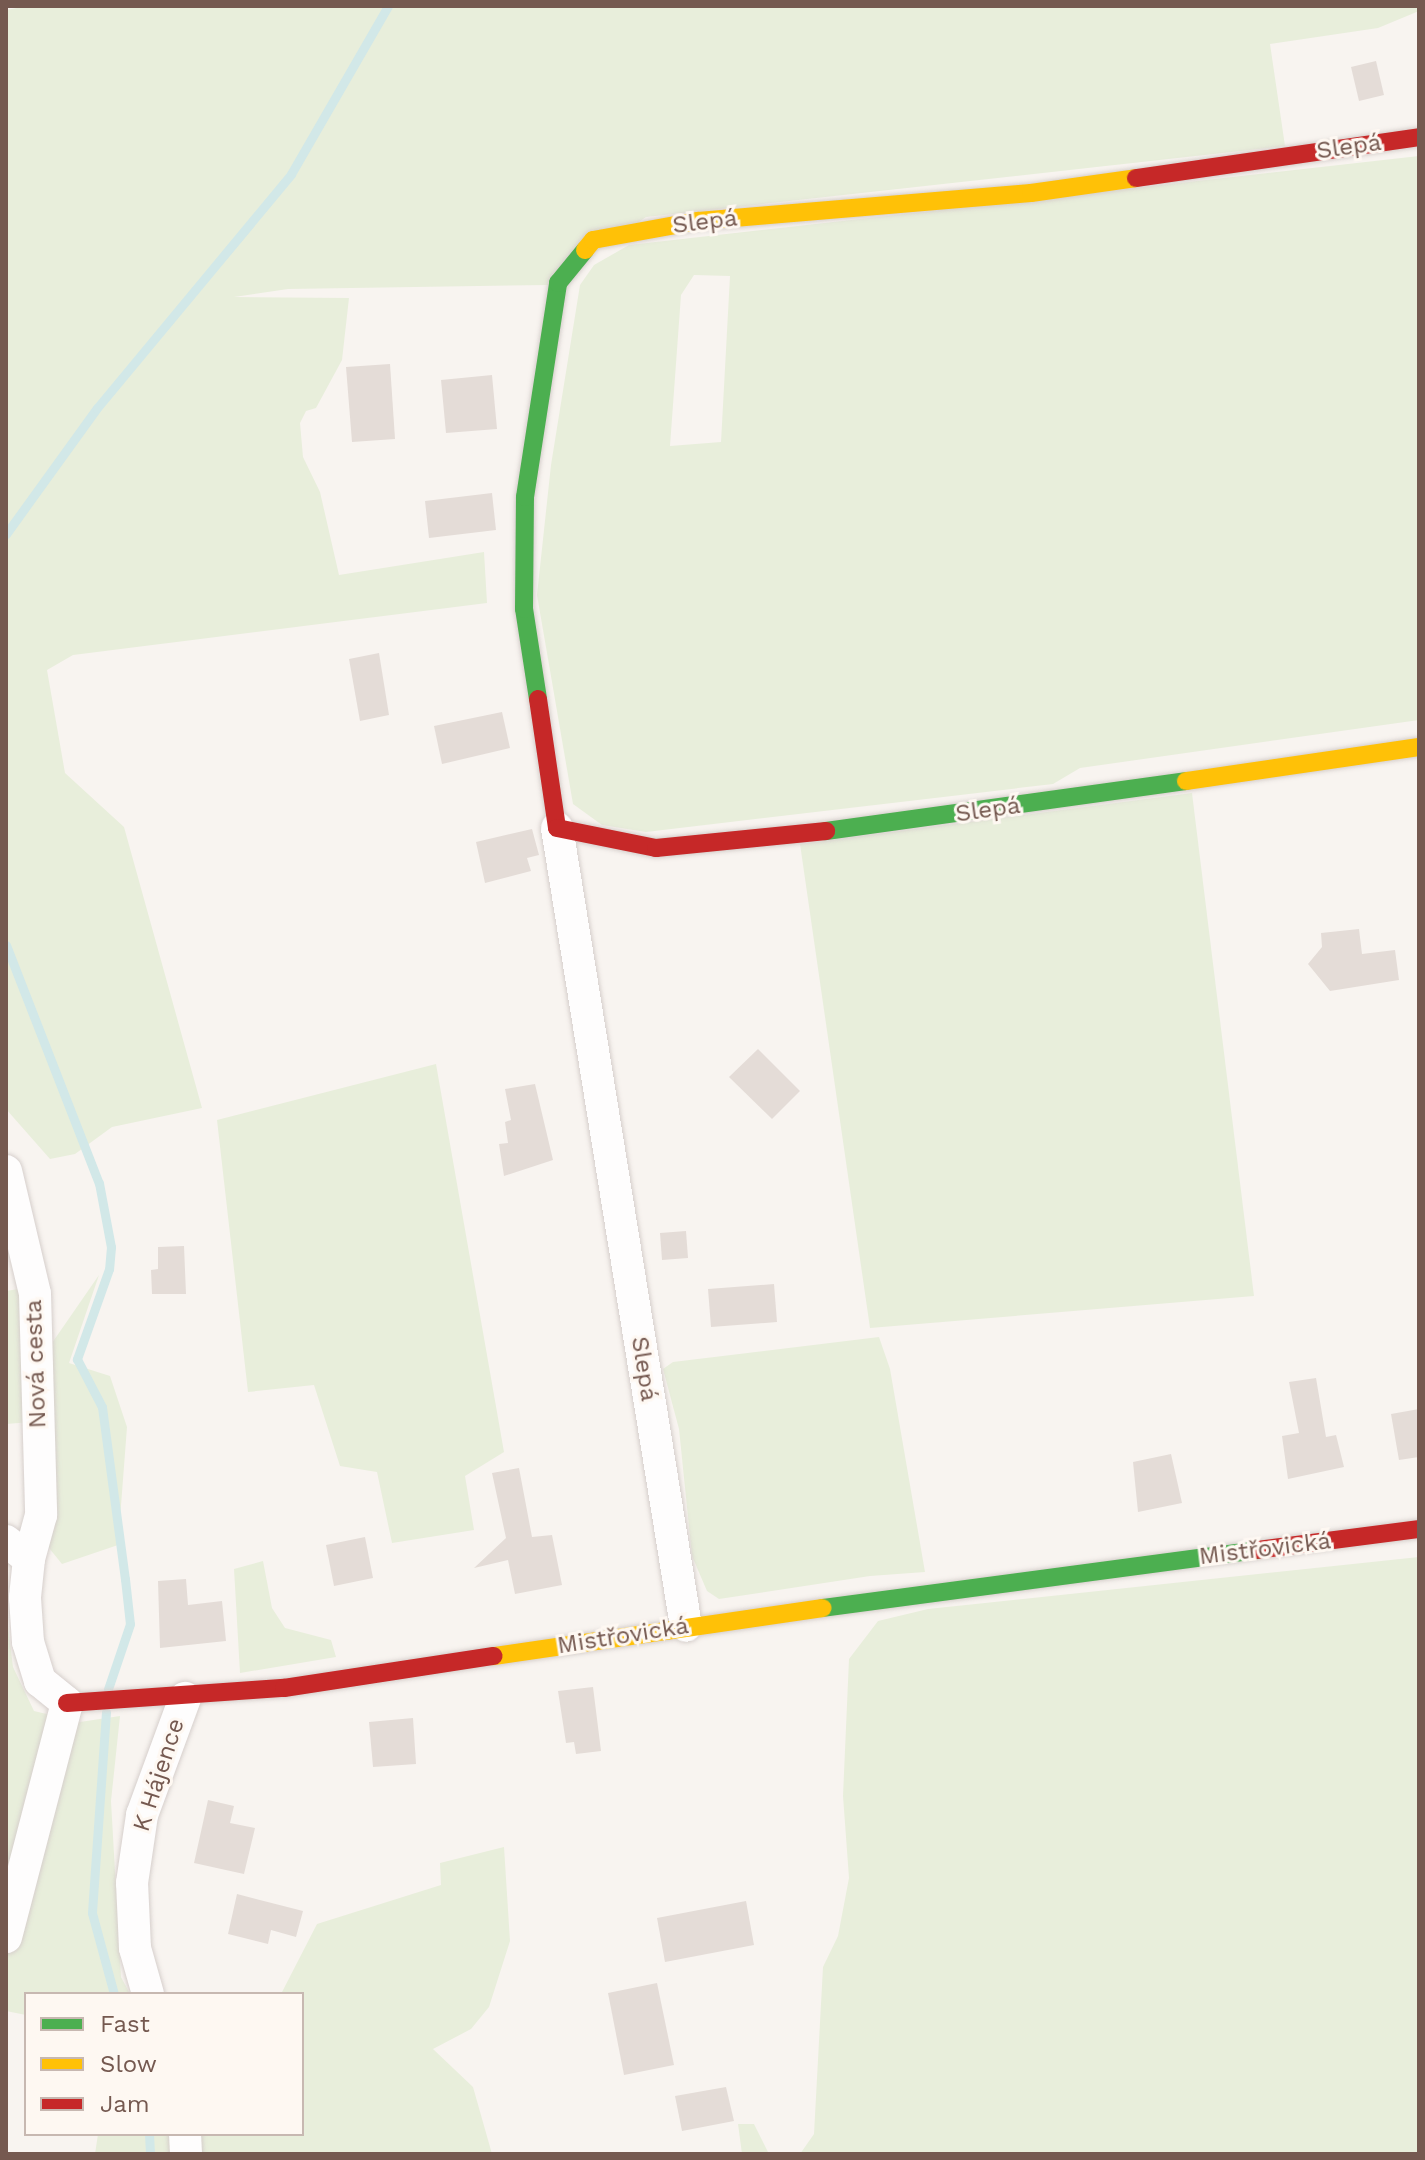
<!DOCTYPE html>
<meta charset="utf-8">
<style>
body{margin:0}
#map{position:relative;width:1425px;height:2160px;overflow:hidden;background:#f8f4f0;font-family:"Work Sans",sans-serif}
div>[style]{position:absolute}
.green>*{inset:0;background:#e8eedb}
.stream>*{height:9px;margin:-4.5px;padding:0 4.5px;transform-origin:4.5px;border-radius:4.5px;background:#d2e8e8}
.building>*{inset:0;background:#e4dcd7}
.roads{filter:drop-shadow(0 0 2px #d6cfcc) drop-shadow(0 0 2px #d6cfcc)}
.street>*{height:32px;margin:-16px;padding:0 16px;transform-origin:16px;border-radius:16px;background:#fefdfd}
.fast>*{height:18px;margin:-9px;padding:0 9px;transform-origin:9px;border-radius:9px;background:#4caf50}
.slow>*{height:18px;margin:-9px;padding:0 9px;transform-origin:9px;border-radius:9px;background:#ffc107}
.jam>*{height:18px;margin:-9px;padding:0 9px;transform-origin:9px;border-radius:9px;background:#c62828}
span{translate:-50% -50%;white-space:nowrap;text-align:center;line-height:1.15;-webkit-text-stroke:6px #fef8f2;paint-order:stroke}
.street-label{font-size:24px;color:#755950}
.frame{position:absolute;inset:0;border:8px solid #755950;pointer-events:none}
.legend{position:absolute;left:24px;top:1992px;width:280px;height:144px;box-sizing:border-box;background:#fef8f2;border:2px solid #c7b8b1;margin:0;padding:10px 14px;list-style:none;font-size:24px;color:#755950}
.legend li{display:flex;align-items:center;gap:16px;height:40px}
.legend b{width:40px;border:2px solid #c7b8b1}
</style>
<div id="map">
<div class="green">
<div style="clip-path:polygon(28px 6px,1419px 6px,1419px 11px,1378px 28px,1270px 44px,1285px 146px,646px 217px,548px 285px,288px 289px,234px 297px,349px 298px,342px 360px,316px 408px,306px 411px,300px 423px,303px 457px,320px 492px,339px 575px,484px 552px,487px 603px,73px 655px,47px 670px,65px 773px,124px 827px,202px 1108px,112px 1127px,75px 1154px,50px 1159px,6px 1109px,6px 10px)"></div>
<div style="clip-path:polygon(evenodd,1419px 156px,1419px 720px,1080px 768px,1053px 784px,646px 832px,602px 825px,573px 804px,537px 595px,551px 465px,580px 285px,594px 265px,629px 245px,1419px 156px,694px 275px,730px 276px,721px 442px,670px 446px,681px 295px,694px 275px)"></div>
<div style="clip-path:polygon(1192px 793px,1254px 1296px,870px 1328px,800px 844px)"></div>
<div style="clip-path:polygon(436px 1064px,504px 1452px,465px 1476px,474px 1530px,392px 1543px,377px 1472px,340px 1466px,314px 1385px,248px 1392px,217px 1120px)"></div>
<div style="clip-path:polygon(99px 1275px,69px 1363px,110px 1376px,127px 1427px,118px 1545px,62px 1564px,49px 1548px,52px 1343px)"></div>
<div style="clip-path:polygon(25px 1288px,32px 1422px,6px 1424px,6px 1291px)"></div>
<div style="clip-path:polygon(879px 1337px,890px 1369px,925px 1572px,870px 1576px,719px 1599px,707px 1591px,692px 1556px,679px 1429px,663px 1369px,673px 1362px)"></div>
<div style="clip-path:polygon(1419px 1557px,1419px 2154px,800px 2154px,814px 2134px,823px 1967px,838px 1936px,849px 1878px,843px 1796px,849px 1659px,878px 1621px,928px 1609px)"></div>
<div style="clip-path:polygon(263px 1561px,272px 1608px,285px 1628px,331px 1640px,336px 1657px,240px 1673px,234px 1569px)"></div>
<div style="clip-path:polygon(6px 1610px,13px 1667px,34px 1711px,80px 1722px,120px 1716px,111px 1801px,121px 1977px,130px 1994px,26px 1994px,26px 2015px,6px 2011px)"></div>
<div style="clip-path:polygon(504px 1847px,510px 1941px,489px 2007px,471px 2029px,433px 2049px,473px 2087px,492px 2154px,200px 2154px,200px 2134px,302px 2134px,302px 1994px,281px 1994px,317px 1924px,441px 1885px,440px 1863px)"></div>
<div style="clip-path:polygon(738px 2124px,754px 2124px,769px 2154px,742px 2154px)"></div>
<div style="clip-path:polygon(98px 2134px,171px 2134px,172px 2154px,95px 2154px)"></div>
</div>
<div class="stream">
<div style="left:6px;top:534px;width:155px;rotate:-54.2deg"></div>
<div style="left:97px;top:408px;width:304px;rotate:-50.3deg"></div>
<div style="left:291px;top:174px;width:194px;rotate:-60deg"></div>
<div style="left:6px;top:945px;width:256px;rotate:68.7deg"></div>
<div style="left:99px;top:1183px;width:65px;rotate:79.4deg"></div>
<div style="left:111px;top:1247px;width:22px;rotate:95deg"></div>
<div style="left:109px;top:1269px;width:96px;rotate:109.6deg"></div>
<div style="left:77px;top:1359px;width:54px;rotate:62.5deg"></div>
<div style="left:102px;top:1407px;width:174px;rotate:82.4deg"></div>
<div style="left:125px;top:1579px;width:45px;rotate:83.7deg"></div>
<div style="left:130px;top:1624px;width:69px;rotate:108.7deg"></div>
<div style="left:106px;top:1712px;width:201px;rotate:94deg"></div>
<div style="left:92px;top:1913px;width:84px;rotate:74.8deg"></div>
<div style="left:149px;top:2134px;width:20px;rotate:87deg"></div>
</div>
<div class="building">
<div style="clip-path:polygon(1376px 61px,1384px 95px,1359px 101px,1351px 67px)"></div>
<div style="clip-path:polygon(390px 364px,395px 439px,352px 442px,346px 367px)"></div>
<div style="clip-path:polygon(492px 375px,497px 429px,446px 433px,441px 380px)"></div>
<div style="clip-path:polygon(492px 493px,496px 530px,429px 538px,425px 501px)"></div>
<div style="clip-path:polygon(379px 653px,389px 715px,360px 721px,349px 659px)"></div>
<div style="clip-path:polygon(502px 712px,510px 748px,442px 764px,434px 726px)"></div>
<div style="clip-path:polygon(532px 829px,539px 855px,527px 858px,531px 871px,485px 883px,476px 842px)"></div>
<div style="clip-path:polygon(1359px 929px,1362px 954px,1395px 950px,1399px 980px,1330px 991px,1308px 964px,1322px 947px,1321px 933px)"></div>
<div style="clip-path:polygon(758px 1049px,800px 1091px,772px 1119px,729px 1077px)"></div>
<div style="clip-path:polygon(535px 1084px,553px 1160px,504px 1176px,499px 1144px,508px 1143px,505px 1122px,511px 1120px,505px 1089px)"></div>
<div style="clip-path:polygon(686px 1231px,688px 1258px,662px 1260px,660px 1233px)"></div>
<div style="clip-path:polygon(184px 1246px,186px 1294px,152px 1294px,151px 1270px,158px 1269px,158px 1247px)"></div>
<div style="clip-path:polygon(774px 1284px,777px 1322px,711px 1327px,708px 1289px)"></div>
<div style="clip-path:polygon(1316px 1378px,1326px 1437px,1336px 1435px,1344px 1467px,1288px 1479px,1282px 1436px,1299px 1433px,1289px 1382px)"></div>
<div style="clip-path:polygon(1419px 1409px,1419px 1457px,1399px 1460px,1391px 1414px)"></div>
<div style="clip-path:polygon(1171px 1454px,1182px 1503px,1138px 1512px,1133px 1462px)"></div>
<div style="clip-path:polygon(519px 1468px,532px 1537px,552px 1535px,562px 1585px,515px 1594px,508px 1560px,474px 1568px,506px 1538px,492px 1473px)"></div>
<div style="clip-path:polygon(365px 1537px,373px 1578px,334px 1586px,326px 1545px)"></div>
<div style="clip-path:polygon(186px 1579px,188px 1605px,222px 1601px,226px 1641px,160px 1648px,158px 1581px)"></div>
<div style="clip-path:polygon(593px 1687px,601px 1751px,576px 1754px,574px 1742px,566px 1743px,558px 1691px)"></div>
<div style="clip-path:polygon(413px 1718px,416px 1764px,373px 1767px,369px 1722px)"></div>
<div style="clip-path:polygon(208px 1800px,234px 1806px,230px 1823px,255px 1828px,244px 1874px,194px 1863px)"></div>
<div style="clip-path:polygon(237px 1894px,303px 1911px,296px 1937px,271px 1930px,268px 1944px,228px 1934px)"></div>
<div style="clip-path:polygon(746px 1901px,754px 1945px,665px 1962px,657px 1918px)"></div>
<div style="clip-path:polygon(657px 1983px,674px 2065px,624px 2075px,608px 1993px)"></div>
<div style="clip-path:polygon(726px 2087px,734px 2121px,682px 2131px,675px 2096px)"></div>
</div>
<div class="roads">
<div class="street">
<div style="left:557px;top:828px;width:808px;rotate:80.82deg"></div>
<div style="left:6px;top:1171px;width:126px;rotate:76.7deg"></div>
<div style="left:35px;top:1294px;width:221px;rotate:88.4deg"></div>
<div style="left:41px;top:1515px;width:46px;rotate:105.3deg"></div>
<div style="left:6px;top:1541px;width:29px;rotate:38deg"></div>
<div style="left:29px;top:1559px;width:39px;rotate:96deg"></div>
<div style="left:25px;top:1598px;width:44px;rotate:86.1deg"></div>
<div style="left:28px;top:1642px;width:41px;rotate:72.9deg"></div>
<div style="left:40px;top:1681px;width:35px;rotate:39deg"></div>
<div style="left:67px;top:1703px;width:242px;rotate:104.6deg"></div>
<div style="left:148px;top:1994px;width:48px;rotate:-105.8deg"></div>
<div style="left:135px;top:1948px;width:65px;rotate:-92.6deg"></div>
<div style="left:132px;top:1883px;width:69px;rotate:-81.6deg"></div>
<div style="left:142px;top:1815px;width:125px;rotate:-69.8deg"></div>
<div style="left:185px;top:2134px;width:20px;rotate:87deg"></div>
</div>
<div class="fast">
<div style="left:538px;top:699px;width:91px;rotate:-98.8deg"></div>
<div style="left:524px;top:609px;width:112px;rotate:-89.5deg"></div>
<div style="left:525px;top:497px;width:217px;rotate:-81.2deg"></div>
<div style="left:558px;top:283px;width:43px;rotate:-50.7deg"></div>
<div style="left:826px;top:831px;width:363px;rotate:-7.9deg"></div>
<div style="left:823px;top:1608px;width:438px;rotate:-7.6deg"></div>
</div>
<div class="slow">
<div style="left:585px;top:250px;width:13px;rotate:-51deg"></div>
<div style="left:593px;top:240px;width:107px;rotate:-10.3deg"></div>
<div style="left:698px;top:221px;width:334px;rotate:-4.8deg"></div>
<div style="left:1031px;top:193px;width:106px;rotate:-8.1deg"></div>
<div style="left:1186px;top:781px;width:235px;rotate:-8.3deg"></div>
<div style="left:494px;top:1656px;width:332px;rotate:-8.3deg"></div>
</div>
<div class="jam">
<div style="left:1136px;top:178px;width:286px;rotate:-8.2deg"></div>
<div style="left:538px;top:699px;width:130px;rotate:81.6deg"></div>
<div style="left:557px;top:828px;width:101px;rotate:11.4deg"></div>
<div style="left:656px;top:848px;width:171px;rotate:-5.7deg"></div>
<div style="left:1257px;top:1550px;width:163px;rotate:-7.4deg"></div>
<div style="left:67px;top:1703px;width:218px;rotate:-4deg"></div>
<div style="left:284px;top:1688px;width:212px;rotate:-8.7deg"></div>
</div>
</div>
<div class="street-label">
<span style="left:1349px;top:147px;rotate:-8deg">Slepá</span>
<span style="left:705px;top:222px;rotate:-7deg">Slepá</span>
<span style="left:988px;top:810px;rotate:-8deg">Slepá</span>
<span style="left:36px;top:1364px;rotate:-92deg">Nová cesta</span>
<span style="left:644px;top:1369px;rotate:81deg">Slepá</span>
<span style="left:1265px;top:1549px;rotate:-7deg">Mistřovická</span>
<span style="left:623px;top:1636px;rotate:-9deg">Mistřovická</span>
<span style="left:159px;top:1775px;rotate:-72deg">K Hájence</span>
</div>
<div class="frame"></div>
<ul class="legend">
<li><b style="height:10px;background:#4caf50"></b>Fast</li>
<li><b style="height:10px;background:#ffc107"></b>Slow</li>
<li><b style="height:10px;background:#c62828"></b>Jam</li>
</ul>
</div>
